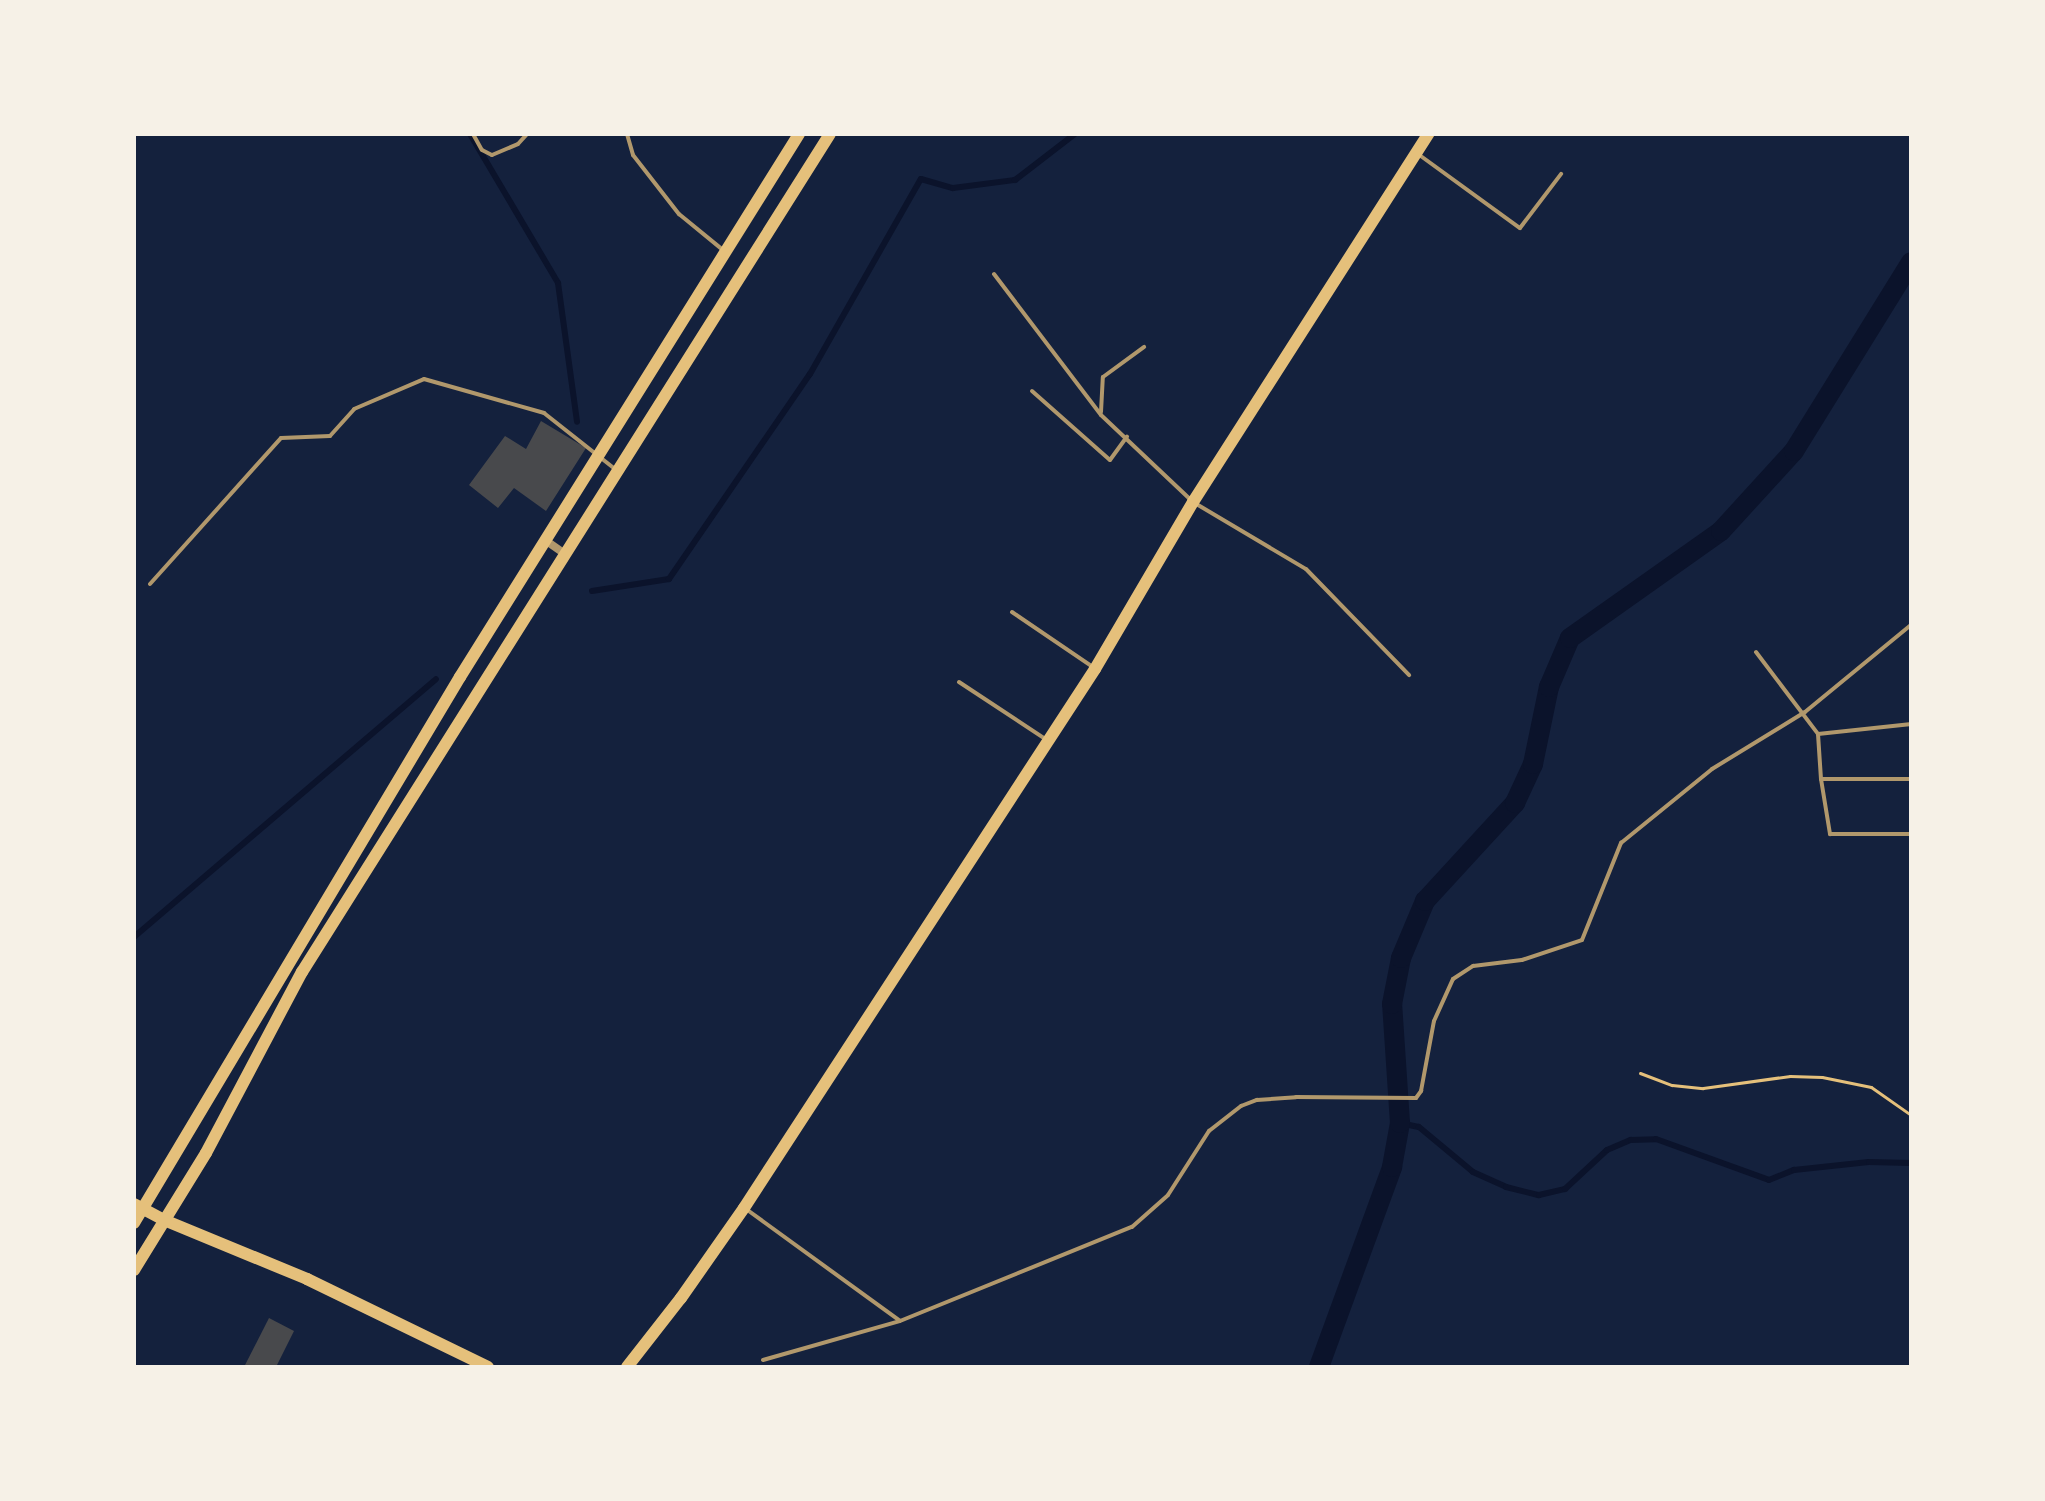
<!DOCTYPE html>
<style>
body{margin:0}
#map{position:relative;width:2045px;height:1501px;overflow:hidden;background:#14213d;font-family:Montserrat,sans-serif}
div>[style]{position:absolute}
.stream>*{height:6px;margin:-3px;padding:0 3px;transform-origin:3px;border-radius:3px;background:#0b132b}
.canal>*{height:20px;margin:-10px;padding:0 10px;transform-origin:10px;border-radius:10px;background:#0b132b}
.building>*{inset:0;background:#48494c}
.path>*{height:3px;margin:-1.5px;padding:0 1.5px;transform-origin:1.5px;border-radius:1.5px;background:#e5c07b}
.service>*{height:4px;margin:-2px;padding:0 2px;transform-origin:2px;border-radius:2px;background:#b1986c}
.minor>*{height:8px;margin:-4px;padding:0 4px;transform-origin:4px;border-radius:4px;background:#b1986c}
.secondary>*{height:12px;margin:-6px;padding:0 6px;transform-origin:6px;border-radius:6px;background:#e5c07b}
span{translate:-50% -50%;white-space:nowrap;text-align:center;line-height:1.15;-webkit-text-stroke:7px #f6f1e7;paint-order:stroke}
.frame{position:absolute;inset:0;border:136px solid #f6f1e7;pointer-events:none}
</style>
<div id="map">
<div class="stream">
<div style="left:470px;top:134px;width:173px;rotate:59.4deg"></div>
<div style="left:558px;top:283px;width:140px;rotate:82.2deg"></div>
<div style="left:592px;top:591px;width:78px;rotate:-8.9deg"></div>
<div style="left:669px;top:579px;width:249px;rotate:-55.5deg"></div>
<div style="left:810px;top:374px;width:224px;rotate:-60.4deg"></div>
<div style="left:921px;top:179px;width:33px;rotate:16deg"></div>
<div style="left:953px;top:188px;width:63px;rotate:-7.4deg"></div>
<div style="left:1015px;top:180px;width:76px;rotate:-37.5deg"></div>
<div style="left:134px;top:937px;width:397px;rotate:-40.5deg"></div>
<div style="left:1400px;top:1123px;width:19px;rotate:12deg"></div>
<div style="left:1419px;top:1127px;width:70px;rotate:39.8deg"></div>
<div style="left:1473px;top:1172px;width:36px;rotate:24deg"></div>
<div style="left:1506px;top:1187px;width:34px;rotate:14deg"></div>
<div style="left:1539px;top:1195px;width:27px;rotate:-13deg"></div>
<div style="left:1565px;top:1189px;width:57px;rotate:-42.9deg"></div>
<div style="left:1607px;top:1150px;width:26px;rotate:-23deg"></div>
<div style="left:1631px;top:1140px;width:25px;rotate:-2deg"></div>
<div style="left:1656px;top:1139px;width:120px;rotate:19.9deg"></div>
<div style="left:1769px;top:1180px;width:27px;rotate:-22deg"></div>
<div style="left:1794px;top:1170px;width:75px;rotate:-6.1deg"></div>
<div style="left:1869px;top:1162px;width:42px;rotate:1.4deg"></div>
</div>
<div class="canal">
<div style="left:1319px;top:1367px;width:213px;rotate:-69.9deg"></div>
<div style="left:1392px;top:1167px;width:45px;rotate:-79.7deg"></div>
<div style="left:1400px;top:1123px;width:119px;rotate:-93.8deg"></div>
<div style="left:1392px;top:1004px;width:47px;rotate:-78.9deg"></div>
<div style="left:1401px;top:958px;width:62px;rotate:-67.2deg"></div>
<div style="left:1425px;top:901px;width:133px;rotate:-47.4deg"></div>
<div style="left:1515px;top:803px;width:43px;rotate:-65.2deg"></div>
<div style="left:1533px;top:764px;width:79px;rotate:-78.3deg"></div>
<div style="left:1549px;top:687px;width:53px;rotate:-66.8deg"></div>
<div style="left:1570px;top:638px;width:185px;rotate:-35.3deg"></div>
<div style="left:1721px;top:531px;width:108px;rotate:-47.6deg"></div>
<div style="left:1794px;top:451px;width:222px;rotate:-58.2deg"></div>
</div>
<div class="building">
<div style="clip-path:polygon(541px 421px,586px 448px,546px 511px,514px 488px,498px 508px,469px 485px,505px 436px,526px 449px)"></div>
<div style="clip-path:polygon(269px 1318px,294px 1331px,276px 1367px,244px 1367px)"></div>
</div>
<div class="path">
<div style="left:1640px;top:1073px;width:34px;rotate:21deg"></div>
<div style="left:1672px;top:1085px;width:31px;rotate:6deg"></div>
<div style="left:1703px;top:1088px;width:88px;rotate:-7.9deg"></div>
<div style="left:1790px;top:1076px;width:32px;rotate:2deg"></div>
<div style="left:1822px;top:1077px;width:50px;rotate:11.5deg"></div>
<div style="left:1871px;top:1087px;width:49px;rotate:35deg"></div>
</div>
<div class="service">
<div style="left:473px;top:134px;width:18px;rotate:61deg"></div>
<div style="left:482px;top:150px;width:11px;rotate:27deg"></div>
<div style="left:492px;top:155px;width:28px;rotate:-23deg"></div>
<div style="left:518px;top:144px;width:13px;rotate:-48deg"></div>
<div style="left:627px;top:134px;width:22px;rotate:74deg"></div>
<div style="left:633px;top:155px;width:75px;rotate:52.1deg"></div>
<div style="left:679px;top:214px;width:57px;rotate:39.3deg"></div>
<div style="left:1418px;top:154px;width:126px;rotate:36deg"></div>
<div style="left:1520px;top:228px;width:68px;rotate:-52.8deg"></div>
<div style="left:994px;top:274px;width:177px;rotate:52.8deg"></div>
<div style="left:1101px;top:415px;width:127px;rotate:43.4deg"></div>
<div style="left:1193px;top:502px;width:131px;rotate:30.7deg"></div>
<div style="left:1306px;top:569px;width:148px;rotate:45.8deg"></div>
<div style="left:1032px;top:391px;width:104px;rotate:41.5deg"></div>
<div style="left:1110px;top:460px;width:29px;rotate:-54deg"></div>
<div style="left:1101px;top:412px;width:35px;rotate:-87deg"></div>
<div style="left:1103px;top:377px;width:51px;rotate:-36.2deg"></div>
<div style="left:150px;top:584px;width:196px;rotate:-48.1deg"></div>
<div style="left:281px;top:438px;width:49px;rotate:-2.3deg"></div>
<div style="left:330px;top:436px;width:36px;rotate:-48deg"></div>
<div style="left:354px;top:409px;width:76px;rotate:-23.2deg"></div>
<div style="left:424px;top:379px;width:125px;rotate:15.8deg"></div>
<div style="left:544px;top:413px;width:90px;rotate:38.3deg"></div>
<div style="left:1012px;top:612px;width:98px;rotate:34.2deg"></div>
<div style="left:1756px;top:652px;width:103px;rotate:52.9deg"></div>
<div style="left:1818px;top:734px;width:45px;rotate:86.2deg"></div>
<div style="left:1821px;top:779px;width:90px"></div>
<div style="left:959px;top:682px;width:105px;rotate:33.4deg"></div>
<div style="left:1818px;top:734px;width:94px;rotate:-6.1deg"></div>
<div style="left:1821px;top:779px;width:56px;rotate:80.7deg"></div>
<div style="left:1830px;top:834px;width:81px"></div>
<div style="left:746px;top:1209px;width:190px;rotate:36deg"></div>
<div style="left:900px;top:1321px;width:250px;rotate:-22.1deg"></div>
<div style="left:1132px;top:1227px;width:48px;rotate:-41.6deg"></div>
<div style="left:1168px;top:1195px;width:76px;rotate:-57.4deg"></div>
<div style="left:1209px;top:1131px;width:41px;rotate:-38deg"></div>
<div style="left:1241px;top:1106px;width:17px;rotate:-21deg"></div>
<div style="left:1257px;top:1100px;width:39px;rotate:-4deg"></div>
<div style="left:1296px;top:1097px;width:120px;rotate:0.5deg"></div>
<div style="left:1416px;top:1098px;width:9px;rotate:-54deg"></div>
<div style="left:1421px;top:1091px;width:71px;rotate:-79.5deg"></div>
<div style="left:1434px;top:1021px;width:46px;rotate:-65.7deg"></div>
<div style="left:1453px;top:979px;width:24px;rotate:-33deg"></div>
<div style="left:1473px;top:966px;width:49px;rotate:-7deg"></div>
<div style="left:1522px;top:960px;width:63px;rotate:-18.4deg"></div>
<div style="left:1582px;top:940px;width:105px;rotate:-68.1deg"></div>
<div style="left:1621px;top:843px;width:117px;rotate:-39.1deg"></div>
<div style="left:1712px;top:769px;width:109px;rotate:-31.5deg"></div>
<div style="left:1805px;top:712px;width:137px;rotate:-39.4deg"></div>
<div style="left:763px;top:1360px;width:142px;rotate:-15.9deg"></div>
</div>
<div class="minor">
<div style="left:545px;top:540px;width:24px;rotate:35deg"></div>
</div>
<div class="secondary">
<div style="left:134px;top:1204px;width:34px;rotate:28deg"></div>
<div style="left:164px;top:1220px;width:155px;rotate:22.4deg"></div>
<div style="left:307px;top:1279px;width:201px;rotate:25.9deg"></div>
<div style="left:134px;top:1223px;width:636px;rotate:-59.16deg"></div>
<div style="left:460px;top:677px;width:640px;rotate:-58.02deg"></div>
<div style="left:134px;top:1270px;width:137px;rotate:-58.4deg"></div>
<div style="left:206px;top:1153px;width:205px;rotate:-62.1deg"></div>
<div style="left:302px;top:972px;width:990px;rotate:-57.79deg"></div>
<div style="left:627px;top:1367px;width:88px;rotate:-52deg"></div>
<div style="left:681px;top:1298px;width:110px;rotate:-55deg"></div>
<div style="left:744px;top:1208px;width:643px;rotate:-56.93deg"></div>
<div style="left:1095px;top:669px;width:194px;rotate:-59.6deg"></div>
<div style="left:1193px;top:502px;width:437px;rotate:-57.4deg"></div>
</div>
<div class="frame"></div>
</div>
